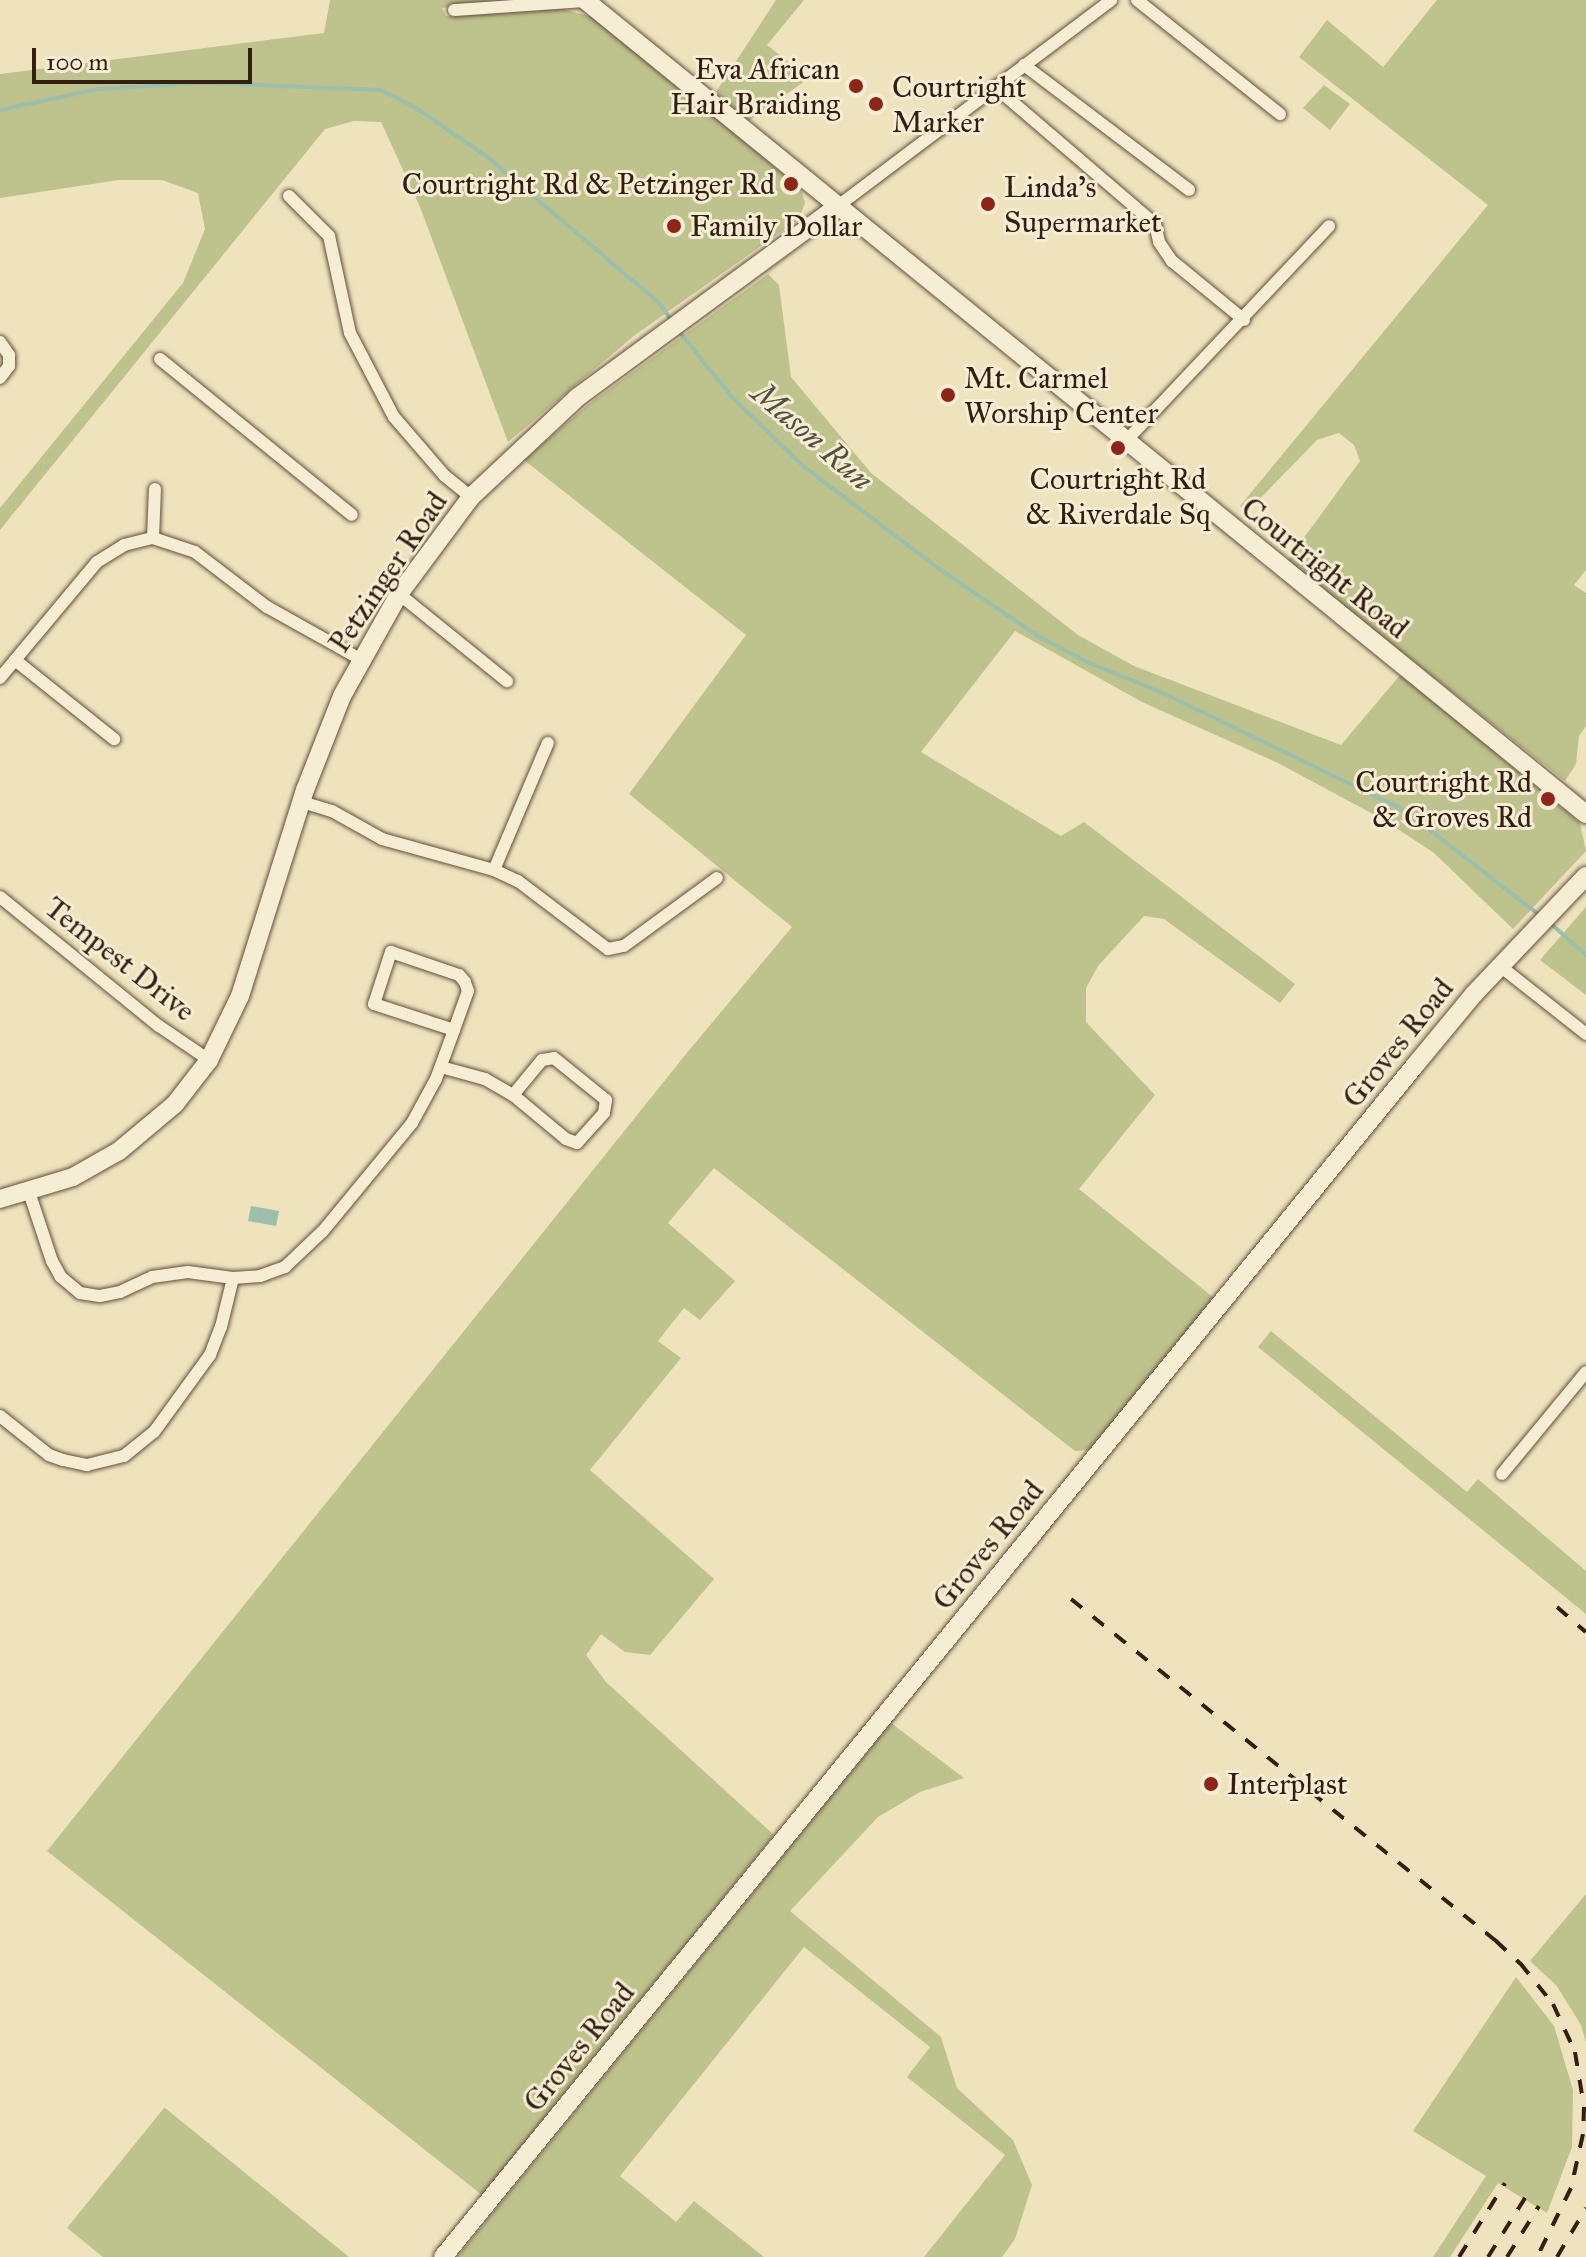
<!DOCTYPE html>
<style>
body{margin:0}
#map{position:relative;width:1586px;height:2257px;overflow:hidden;background:#efe3bd;font-family:"IM FELL Great Primer",serif}
div>[style]{position:absolute}
.green>*{inset:0;background:#bec28d}
.water>*{inset:0;background:#9bbfac}
.stream>*{height:4px;margin:-2px;padding:0 2px;transform-origin:2px;border-radius:2px;background:#9bbfac}
.roads{filter:drop-shadow(0 0 2px #634e3c) drop-shadow(0 0 2px #634e3c)}
.street>*{height:12px;margin:-6px;padding:0 6px;transform-origin:6px;border-radius:6px;background:#f5edd4}
.secondary>*{height:18px;margin:-9px;padding:0 9px;transform-origin:9px;border-radius:9px;background:#f5edd4}
.rail>*{height:4px;margin-top:-2px;transform-origin:0;background:repeating-linear-gradient(90deg,#341d11 0 14px,transparent 0 28px)}
.dots>*{width:22px;height:22px;translate:-50% -50%;box-sizing:border-box;border:4px solid #f5edd4;border-radius:50%}
span{translate:-50% -50%;white-space:nowrap;text-align:center;line-height:1.15;-webkit-text-stroke:6px #f5edd4;paint-order:stroke}
.poi-label{font-size:30px;color:#341d11}
.right{translate:-100% -50%;text-align:right}
.left{translate:0 -50%;text-align:left}
.street-label{font-size:30px;color:#341d11}
.water-label{font-size:32px;color:#534e40;font-style:italic}
.scale{position:absolute;left:32px;top:48px;width:220px;height:36px;box-sizing:border-box;border:4px solid #341d11;border-top:0;padding-left:10px;font-size:24px;line-height:28px;white-space:nowrap;color:#341d11;-webkit-text-stroke:6px #f5edd4;paint-order:stroke}
</style>
<div id="map">
<div class="green">
<div style="clip-path:polygon(330px 0,519px 0,442px 8px,446px 16px,559px 8px,596px 18px,801px 189px,805px 203px,799px 219px,635px 335px,508px 442px,420px 207px,381px 122px,354px 121px,325px 129px,0 530px,0 508px,183px 283px,205px 229px,198px 193px,162px 180px,119px 180px,0 198px,0 74px,324px 33px)"></div>
<div style="clip-path:polygon(776px 0,804px 0,767px 45px,809px 78px,749px 121px,716px 92px)"></div>
<div style="clip-path:polygon(1437px 0,1586px 0,1586px 570px,1574px 585px,1586px 593px,1586px 726px,1579px 736px,1576px 764px,1565px 781px,1287px 561px,1360px 461px,1354px 445px,1339px 433px,1317px 440px,1247px 512px,1240px 506px,1488px 205px,1299px 57px,1327px 20px,1383px 67px)"></div>
<div style="clip-path:polygon(1324px 85px,1350px 104px,1330px 130px,1303px 108px)"></div>
<div style="clip-path:polygon(768px 274px,779px 285px,791px 377px,871px 473px,1078px 635px,1134px 666px,1341px 745px,1401px 674px,1580px 823px,1586px 851px,1513px 929px,1434px 853px,1384px 820px,1278px 763px,1142px 702px,1015px 631px,921px 752px,1061px 836px,1084px 822px,1295px 984px,1280px 1003px,1164px 919px,1144px 916px,1098px 966px,1086px 988px,1086px 1022px,1155px 1095px,1079px 1189px,1214px 1298px,1090px 1450px,1075px 1451px,714px 1168px,668px 1223px,735px 1281px,700px 1320px,684px 1308px,658px 1341px,681px 1358px,590px 1470px,714px 1579px,650px 1655px,625px 1652px,601px 1634px,586px 1655px,606px 1682px,774px 1835px,482px 2195px,47px 1851px,686px 1054px,792px 927px,629px 794px,746px 635px,524px 460px,589px 404px)"></div>
<div style="clip-path:polygon(1586px 907px,1586px 995px,1540px 960px)"></div>
<div style="clip-path:polygon(1271px 1331px,1467px 1492px,1478px 1479px,1586px 1571px,1586px 1614px,1258px 1347px)"></div>
<div style="clip-path:polygon(891px 1723px,964px 1778px,920px 1792px,878px 1817px,790px 1911px,941px 2037px,957px 2088px,1013px 2140px,1032px 2185px,1015px 2239px,1002px 2257px,924px 2257px,1005px 2155px,907px 2077px,930px 2047px,804px 1947px,620px 2176px,676px 2222px,694px 2201px,764px 2257px,457px 2257px)"></div>
<div style="clip-path:polygon(1586px 1894px,1586px 2043px,1581px 2025px,1556px 1985px,1530px 1961px)"></div>
<div style="clip-path:polygon(1516px 1977px,1554px 2026px,1573px 2090px,1572px 2147px,1547px 2213px,1498px 2183px,1450px 2257px,1433px 2257px,1486px 2176px,1413px 2131px)"></div>
<div style="clip-path:polygon(164px 2108px,165px 2108px,349px 2257px,103px 2257px,67px 2228px)"></div>
</div>
<div class="water">
<div style="clip-path:polygon(251px 1206px,279px 1211px,276px 1226px,248px 1221px)"></div>
</div>
<div class="stream">
<div style="left:0;top:110px;width:101px;rotate:-12deg"></div>
<div style="left:99px;top:89px;width:102px;rotate:-3.4deg"></div>
<div style="left:201px;top:83px;width:180px;rotate:2.2deg"></div>
<div style="left:381px;top:90px;width:39px;rotate:27deg"></div>
<div style="left:416px;top:108px;width:83px;rotate:34.3deg"></div>
<div style="left:485px;top:155px;width:230px;rotate:40.4deg"></div>
<div style="left:660px;top:304px;width:19px;rotate:55deg"></div>
<div style="left:678px;top:330px;width:85px;rotate:51.2deg"></div>
<div style="left:731px;top:396px;width:100px;rotate:44.2deg"></div>
<div style="left:803px;top:466px;width:166px;rotate:37.1deg"></div>
<div style="left:935px;top:566px;width:125px;rotate:34.2deg"></div>
<div style="left:1038px;top:636px;width:53px;rotate:28deg"></div>
<div style="left:1085px;top:661px;width:87px;rotate:22.4deg"></div>
<div style="left:1165px;top:694px;width:266px;rotate:25.9deg"></div>
<div style="left:1404px;top:810px;width:175px;rotate:37.8deg"></div>
<div style="left:1549px;top:922px;width:50px;rotate:41.7deg"></div>
</div>
<div class="roads">
<div class="street">
<div style="left:1137px;top:0;width:183px;rotate:38.6deg"></div>
<div style="left:454px;top:10px;width:132px;rotate:-3.9deg"></div>
<div style="left:1024px;top:65px;width:207px;rotate:37.1deg"></div>
<div style="left:995px;top:87px;width:211px;rotate:40.6deg"></div>
<div style="left:1155px;top:224px;width:18px;rotate:77deg"></div>
<div style="left:1159px;top:242px;width:23px;rotate:56deg"></div>
<div style="left:1172px;top:261px;width:93px;rotate:39.3deg"></div>
<div style="left:289px;top:196px;width:57px;rotate:45deg"></div>
<div style="left:329px;top:236px;width:99px;rotate:77.8deg"></div>
<div style="left:350px;top:333px;width:95px;rotate:62.4deg"></div>
<div style="left:394px;top:417px;width:78px;rotate:49.2deg"></div>
<div style="left:445px;top:476px;width:33px;rotate:39deg"></div>
<div style="left:838px;top:206px;width:342px;rotate:-37deg"></div>
<div style="left:0;top:342px;width:16px;rotate:55deg"></div>
<div style="left:9px;top:355px;width:11px;rotate:90deg"></div>
<div style="left:9px;top:366px;width:15px;rotate:127deg"></div>
<div style="left:160px;top:359px;width:247px;rotate:39.1deg"></div>
<div style="left:1125px;top:442px;width:297px;rotate:-46.6deg"></div>
<div style="left:153px;top:538px;width:49px;rotate:-87.7deg"></div>
<div style="left:399px;top:594px;width:139px;rotate:38.9deg"></div>
<div style="left:15px;top:660px;width:127px;rotate:38.6deg"></div>
<div style="left:0;top:678px;width:151px;rotate:-50.1deg"></div>
<div style="left:97px;top:562px;width:32px;rotate:-32deg"></div>
<div style="left:124px;top:545px;width:30px;rotate:-14deg"></div>
<div style="left:153px;top:538px;width:44px;rotate:18.4deg"></div>
<div style="left:195px;top:552px;width:91px;rotate:37.4deg"></div>
<div style="left:267px;top:607px;width:107px;rotate:29.2deg"></div>
<div style="left:302px;top:802px;width:31px;rotate:17deg"></div>
<div style="left:332px;top:811px;width:57px;rotate:29.2deg"></div>
<div style="left:382px;top:839px;width:116px;rotate:15.5deg"></div>
<div style="left:494px;top:870px;width:26px;rotate:25deg"></div>
<div style="left:518px;top:881px;width:113px;rotate:37.1deg"></div>
<div style="left:608px;top:949px;width:16px;rotate:-11deg"></div>
<div style="left:624px;top:946px;width:115px;rotate:-36.2deg"></div>
<div style="left:494px;top:870px;width:138px;rotate:-67deg"></div>
<div style="left:0;top:897px;width:205px;rotate:39.1deg"></div>
<div style="left:159px;top:1026px;width:60px;rotate:34.2deg"></div>
<div style="left:391px;top:952px;width:72px;rotate:18.7deg"></div>
<div style="left:459px;top:975px;width:9px;rotate:49deg"></div>
<div style="left:465px;top:982px;width:9px;rotate:72deg"></div>
<div style="left:468px;top:991px;width:41px;rotate:109.7deg"></div>
<div style="left:454px;top:1030px;width:84px;rotate:-162deg"></div>
<div style="left:374px;top:1004px;width:55px;rotate:-71.9deg"></div>
<div style="left:1500px;top:966px;width:110px;rotate:38.3deg"></div>
<div style="left:554px;top:1058px;width:67px;rotate:38.9deg"></div>
<div style="left:606px;top:1100px;width:13px;rotate:99deg"></div>
<div style="left:604px;top:1113px;width:40px;rotate:132deg"></div>
<div style="left:577px;top:1143px;width:12px;rotate:-160deg"></div>
<div style="left:566px;top:1139px;width:69px;rotate:-140.3deg"></div>
<div style="left:513px;top:1095px;width:45px;rotate:-50.4deg"></div>
<div style="left:542px;top:1060px;width:12px;rotate:-9deg"></div>
<div style="left:441px;top:1067px;width:46px;rotate:15.3deg"></div>
<div style="left:485px;top:1079px;width:32px;rotate:30deg"></div>
<div style="left:29px;top:1192px;width:73px;rotate:71.6deg"></div>
<div style="left:52px;top:1261px;width:18px;rotate:61deg"></div>
<div style="left:61px;top:1277px;width:25px;rotate:40deg"></div>
<div style="left:80px;top:1293px;width:20px;rotate:9deg"></div>
<div style="left:100px;top:1296px;width:20px;rotate:-11deg"></div>
<div style="left:120px;top:1292px;width:35px;rotate:-25deg"></div>
<div style="left:152px;top:1277px;width:36px;rotate:-8deg"></div>
<div style="left:188px;top:1272px;width:45px;rotate:7.6deg"></div>
<div style="left:233px;top:1278px;width:27px;rotate:-4deg"></div>
<div style="left:260px;top:1276px;width:27px;rotate:-20deg"></div>
<div style="left:285px;top:1267px;width:52px;rotate:-43.5deg"></div>
<div style="left:323px;top:1231px;width:140px;rotate:-50.5deg"></div>
<div style="left:412px;top:1123px;width:50px;rotate:-61.4deg"></div>
<div style="left:436px;top:1079px;width:52px;rotate:-69.8deg"></div>
<div style="left:0;top:1416px;width:63px;rotate:38.5deg"></div>
<div style="left:49px;top:1455px;width:15px;rotate:20deg"></div>
<div style="left:63px;top:1460px;width:25px;rotate:12deg"></div>
<div style="left:87px;top:1465px;width:38px;rotate:-14deg"></div>
<div style="left:124px;top:1456px;width:38px;rotate:-39deg"></div>
<div style="left:154px;top:1432px;width:95px;rotate:-54deg"></div>
<div style="left:210px;top:1355px;width:30px;rotate:-69deg"></div>
<div style="left:221px;top:1327px;width:50px;rotate:-76.2deg"></div>
<div style="left:1502px;top:1474px;width:132px;rotate:-50.5deg"></div>
</div>
<div class="secondary">
<div style="left:585px;top:0;width:1290px;rotate:39.12deg"></div>
<div style="left:0;top:1199px;width:76px;rotate:-16.8deg"></div>
<div style="left:73px;top:1177px;width:53px;rotate:-29.5deg"></div>
<div style="left:119px;top:1151px;width:73px;rotate:-40deg"></div>
<div style="left:175px;top:1104px;width:56px;rotate:-52.3deg"></div>
<div style="left:209px;top:1060px;width:71px;rotate:-64.2deg"></div>
<div style="left:240px;top:996px;width:216px;rotate:-72.5deg"></div>
<div style="left:305px;top:790px;width:101px;rotate:-68.5deg"></div>
<div style="left:342px;top:696px;width:117px;rotate:-60.8deg"></div>
<div style="left:399px;top:594px;width:121px;rotate:-53.4deg"></div>
<div style="left:471px;top:497px;width:146px;rotate:-43.1deg"></div>
<div style="left:578px;top:397px;width:323px;rotate:-36.3deg"></div>
<div style="left:443px;top:2257px;width:1539px;rotate:-50.8deg"></div>
<div style="left:1416px;top:1064px;width:91px;rotate:-50.4deg"></div>
<div style="left:1474px;top:994px;width:163px;rotate:-46.5deg"></div>
</div>
</div>
<div class="rail">
<div style="left:1071px;top:1599px;width:546px;rotate:38.82deg"></div>
<div style="left:1496px;top:1941px;width:33px;rotate:43deg"></div>
<div style="left:1520px;top:1963px;width:53px;rotate:51.2deg"></div>
<div style="left:1553px;top:2004px;width:53px;rotate:65.4deg"></div>
<div style="left:1575px;top:2052px;width:56px;rotate:80.7deg"></div>
<div style="left:1584px;top:2107px;width:27px;rotate:92deg"></div>
<div style="left:1583px;top:2134px;width:55px;rotate:102.5deg"></div>
<div style="left:1571px;top:2188px;width:77px;rotate:116.2deg"></div>
<div style="left:1557px;top:1607px;width:38px;rotate:41deg"></div>
<div style="left:1459px;top:2257px;width:87px;rotate:-58.1deg"></div>
<div style="left:1488px;top:2257px;width:70px;rotate:-57.9deg"></div>
<div style="left:1507px;top:2257px;width:60px;rotate:-57.9deg"></div>
<div style="left:1557px;top:2257px;width:57px;rotate:-59.4deg"></div>
</div>
<div class="dots">
<div style="left:856px;top:86px;background:#8f2418"></div>
<div style="left:876px;top:104px;background:#8f2418"></div>
<div style="left:791px;top:184px;background:#8f2418"></div>
<div style="left:988px;top:204px;background:#8f2418"></div>
<div style="left:674px;top:226px;background:#8f2418"></div>
<div style="left:948px;top:395px;background:#8f2418"></div>
<div style="left:1118px;top:448px;background:#8f2418"></div>
<div style="left:1548px;top:799px;background:#8f2418"></div>
<div style="left:1211px;top:1784px;background:#8f2418"></div>
</div>
<div class="poi-label">
<span class="right" style="left:840px;top:86px">Eva African<br>Hair Braiding</span>
<span class="left" style="left:892px;top:104px">Courtright<br>Marker</span>
<span class="right" style="left:775px;top:184px">Courtright Rd &amp; Petzinger Rd</span>
<span class="left" style="left:1004px;top:204px">Linda's<br>Supermarket</span>
<span class="left" style="left:690px;top:226px">Family Dollar</span>
<span class="left" style="left:964px;top:395px">Mt. Carmel<br>Worship Center</span>
<span style="left:1118px;top:496px">Courtright Rd<br>&amp; Riverdale Sq</span>
<span class="right" style="left:1532px;top:799px">Courtright Rd<br>&amp; Groves Rd</span>
<span class="left" style="left:1227px;top:1784px">Interplast</span>
</div>
<div class="street-label">
<span style="left:1325px;top:568px;rotate:39deg">Courtright Road</span>
<span style="left:388px;top:572px;rotate:-56deg">Petzinger Road</span>
<span style="left:120px;top:959px;rotate:38deg">Tempest Drive</span>
<span style="left:1398px;top:1043px;rotate:-51deg">Groves Road</span>
<span style="left:988px;top:1545px;rotate:-51deg">Groves Road</span>
<span style="left:579px;top:2047px;rotate:-51deg">Groves Road</span>
</div>
<div class="water-label">
<span style="left:812px;top:437px;rotate:41deg">Mason Run</span>
</div>
<div class="scale">100 m</div>
</div>
